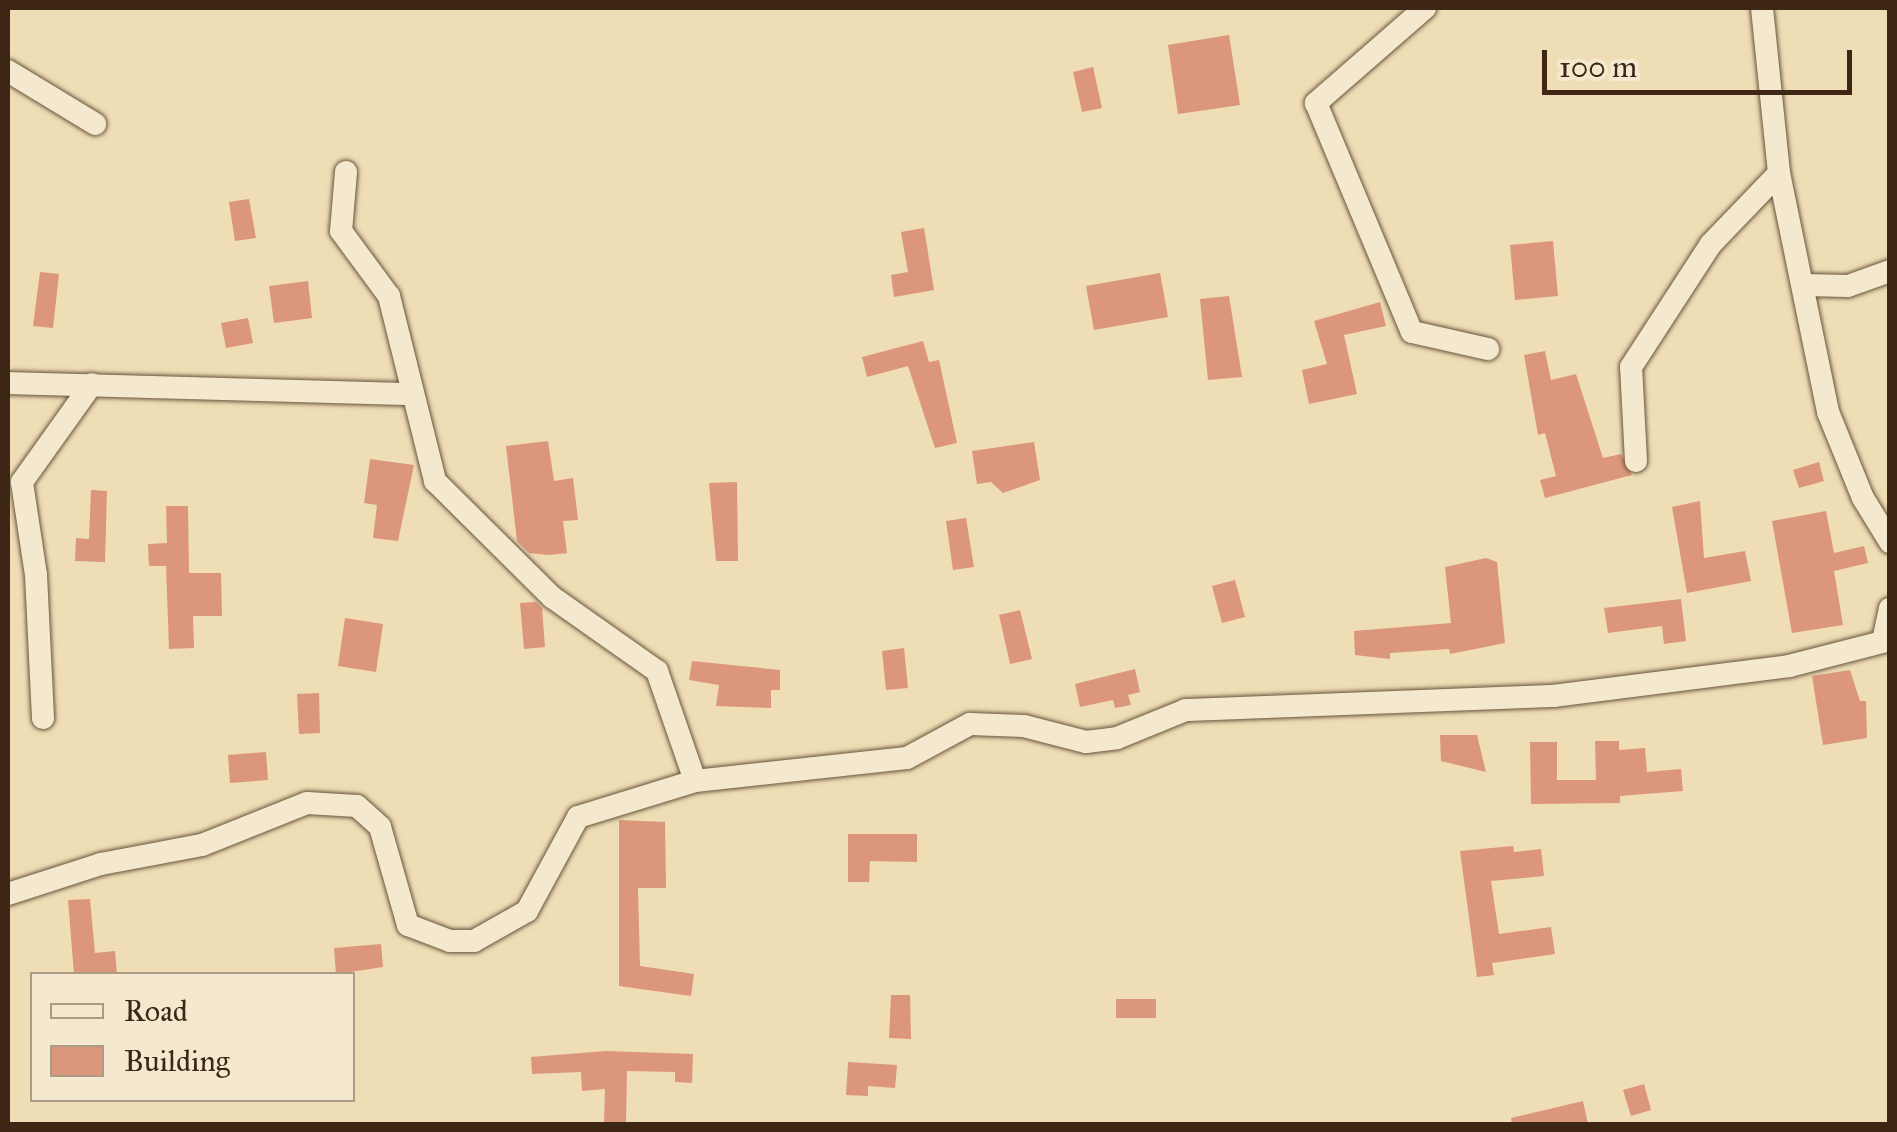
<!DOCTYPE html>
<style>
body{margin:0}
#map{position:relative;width:1897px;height:1132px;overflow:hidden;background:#eeddb5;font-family:"IM FELL Great Primer",serif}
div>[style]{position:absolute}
.building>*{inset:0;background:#dc967b}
.roads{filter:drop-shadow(0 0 2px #69543c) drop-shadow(0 0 2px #69543c)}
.minor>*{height:22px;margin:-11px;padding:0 11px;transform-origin:11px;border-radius:11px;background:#f4e9cf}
span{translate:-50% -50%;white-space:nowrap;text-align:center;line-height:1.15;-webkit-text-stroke:9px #f4e9cf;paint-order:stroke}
.frame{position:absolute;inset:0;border:10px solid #3d2613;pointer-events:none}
.legend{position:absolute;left:30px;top:972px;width:325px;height:130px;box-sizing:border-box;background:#f4e9cf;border:2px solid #ab9b84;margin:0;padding:12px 18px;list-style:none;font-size:30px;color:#3d2613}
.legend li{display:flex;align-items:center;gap:20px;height:50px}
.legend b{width:50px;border:2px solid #ab9b84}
.scale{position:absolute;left:1542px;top:50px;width:310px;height:45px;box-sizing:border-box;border:5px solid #3d2613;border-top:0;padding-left:12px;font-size:30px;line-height:35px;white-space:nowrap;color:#3d2613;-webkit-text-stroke:8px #f4e9cf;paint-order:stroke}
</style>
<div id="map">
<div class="building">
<div style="clip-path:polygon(1229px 35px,1240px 105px,1178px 114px,1168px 45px)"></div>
<div style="clip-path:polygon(1093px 67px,1102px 108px,1082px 112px,1073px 72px)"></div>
<div style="clip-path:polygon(249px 199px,256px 238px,235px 241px,229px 202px)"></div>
<div style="clip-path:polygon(924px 228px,934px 290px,894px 297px,891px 275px,908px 272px,901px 232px)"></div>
<div style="clip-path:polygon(1553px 241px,1558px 296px,1515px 300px,1510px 245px)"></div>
<div style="clip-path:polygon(40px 272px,59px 274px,53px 328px,33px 326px)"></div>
<div style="clip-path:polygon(1160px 273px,1168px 317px,1094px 330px,1086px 286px)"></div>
<div style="clip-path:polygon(308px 281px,312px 318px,274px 323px,269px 286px)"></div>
<div style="clip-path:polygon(1229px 296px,1242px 377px,1208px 380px,1200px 299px)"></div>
<div style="clip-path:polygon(1380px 302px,1386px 326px,1344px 335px,1357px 394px,1309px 404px,1302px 370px,1327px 364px,1314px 321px)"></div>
<div style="clip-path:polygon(248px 318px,253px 343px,226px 348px,221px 323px)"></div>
<div style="clip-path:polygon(923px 341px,929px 362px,939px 360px,957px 443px,935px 448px,908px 366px,867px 377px,862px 357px)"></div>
<div style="clip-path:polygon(1545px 351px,1551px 380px,1576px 374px,1603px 458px,1621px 454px,1632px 475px,1545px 498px,1540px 480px,1556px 476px,1545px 433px,1538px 435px,1524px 355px)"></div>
<div style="clip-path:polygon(548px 441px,554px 481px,573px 478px,578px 520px,563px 521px,567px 553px,549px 555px,529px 553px,517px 541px,506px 446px)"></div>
<div style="clip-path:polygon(1034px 442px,1040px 480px,1003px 493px,991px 482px,977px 484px,972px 451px)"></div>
<div style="clip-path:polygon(370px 459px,414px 465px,398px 541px,373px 538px,377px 505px,364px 503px)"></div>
<div style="clip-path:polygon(1819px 462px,1824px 481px,1799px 488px,1793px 470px)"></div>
<div style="clip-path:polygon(737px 482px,738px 561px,716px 561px,709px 483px)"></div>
<div style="clip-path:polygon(91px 490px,107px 491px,105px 562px,75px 561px,76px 538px,89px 539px)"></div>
<div style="clip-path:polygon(1700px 501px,1704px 558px,1745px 551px,1751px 581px,1687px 593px,1672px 507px)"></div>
<div style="clip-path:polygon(166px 506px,188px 506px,189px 573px,221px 573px,222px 616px,193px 616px,194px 648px,169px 649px,166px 566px,149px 566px,148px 544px,167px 543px)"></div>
<div style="clip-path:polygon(1826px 511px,1834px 553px,1864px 546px,1868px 563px,1834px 571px,1843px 625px,1792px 633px,1772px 521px)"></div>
<div style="clip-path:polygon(966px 518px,974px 567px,953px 570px,946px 521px)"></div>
<div style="clip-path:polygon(1486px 558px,1497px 562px,1505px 643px,1450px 654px,1449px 649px,1390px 653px,1390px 659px,1355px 655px,1354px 631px,1451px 623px,1445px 567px)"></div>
<div style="clip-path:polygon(1235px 580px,1245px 617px,1222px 623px,1212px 586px)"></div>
<div style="clip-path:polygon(1681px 599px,1686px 641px,1664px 644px,1662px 626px,1608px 633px,1604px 608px)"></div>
<div style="clip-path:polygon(536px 602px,542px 608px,545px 647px,524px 649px,520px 603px)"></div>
<div style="clip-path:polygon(1020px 610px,1032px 659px,1010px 664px,999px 615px)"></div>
<div style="clip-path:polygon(345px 618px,383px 624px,376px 672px,338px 666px)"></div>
<div style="clip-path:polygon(904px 648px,908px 688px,886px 690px,882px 651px)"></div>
<div style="clip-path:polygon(692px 661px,780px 670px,780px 690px,771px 690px,771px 708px,716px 706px,719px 685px,689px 680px)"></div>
<div style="clip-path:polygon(1135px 669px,1140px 692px,1128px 695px,1131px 705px,1115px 708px,1113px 700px,1080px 707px,1075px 684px)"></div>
<div style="clip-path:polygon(1850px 670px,1860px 701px,1866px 701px,1867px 738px,1823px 745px,1812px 676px)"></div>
<div style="clip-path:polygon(319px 693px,320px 733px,299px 734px,297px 694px)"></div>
<div style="clip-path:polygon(1440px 735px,1477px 735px,1486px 772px,1441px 761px)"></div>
<div style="clip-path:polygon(1595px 741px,1619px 741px,1619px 750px,1645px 748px,1647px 772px,1681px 769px,1683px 791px,1620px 796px,1620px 803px,1531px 804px,1530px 742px,1557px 742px,1557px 780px,1596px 780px)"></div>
<div style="clip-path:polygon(266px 752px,268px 780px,230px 783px,228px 755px)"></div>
<div style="clip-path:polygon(619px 820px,665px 822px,666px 888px,638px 888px,640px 966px,694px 974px,691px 996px,619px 986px)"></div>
<div style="clip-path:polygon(848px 834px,917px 834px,917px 862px,870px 861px,869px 882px,848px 882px)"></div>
<div style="clip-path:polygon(1513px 846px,1514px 852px,1541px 849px,1544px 876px,1491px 881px,1499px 934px,1551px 927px,1555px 954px,1492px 963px,1494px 975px,1477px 977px,1460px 851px)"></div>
<div style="clip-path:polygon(90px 899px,95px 953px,115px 951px,117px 974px,74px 974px,68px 900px)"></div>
<div style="clip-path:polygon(381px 944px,383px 967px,336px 974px,334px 948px)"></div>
<div style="clip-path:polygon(891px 995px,910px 995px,911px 1039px,889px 1038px)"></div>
<div style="clip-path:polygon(1116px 999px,1156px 999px,1156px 1018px,1116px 1018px)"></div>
<div style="clip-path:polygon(606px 1051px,693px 1054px,692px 1083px,675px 1082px,675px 1072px,627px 1071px,626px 1124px,604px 1124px,605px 1089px,582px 1091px,581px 1072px,532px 1074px,531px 1057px)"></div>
<div style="clip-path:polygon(848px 1062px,897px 1065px,895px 1088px,868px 1086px,868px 1096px,846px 1095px)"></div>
<div style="clip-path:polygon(1644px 1084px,1651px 1110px,1631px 1116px,1623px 1090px)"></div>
<div style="clip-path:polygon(1583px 1101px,1588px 1124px,1512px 1124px,1511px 1118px)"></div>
</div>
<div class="roads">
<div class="minor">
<div style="left:1425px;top:8px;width:145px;rotate:138.9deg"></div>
<div style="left:1316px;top:103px;width:248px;rotate:67.3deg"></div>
<div style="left:1412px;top:332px;width:78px;rotate:12.6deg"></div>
<div style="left:1762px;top:8px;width:166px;rotate:84.1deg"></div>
<div style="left:1779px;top:173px;width:244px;rotate:78.4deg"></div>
<div style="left:1828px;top:412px;width:93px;rotate:67.9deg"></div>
<div style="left:1863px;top:498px;width:52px;rotate:58.5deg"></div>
<div style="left:8px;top:71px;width:102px;rotate:31.3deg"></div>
<div style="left:346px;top:172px;width:59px;rotate:94.8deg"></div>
<div style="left:341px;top:231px;width:81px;rotate:53.6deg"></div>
<div style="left:389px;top:296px;width:191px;rotate:76deg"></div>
<div style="left:435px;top:481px;width:165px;rotate:44.8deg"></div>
<div style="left:552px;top:597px;width:128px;rotate:35.2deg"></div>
<div style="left:657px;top:671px;width:116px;rotate:70.9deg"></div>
<div style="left:1804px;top:285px;width:44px;rotate:1.3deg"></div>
<div style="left:1848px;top:286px;width:45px;rotate:-19.7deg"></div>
<div style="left:8px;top:383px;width:404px;rotate:1.6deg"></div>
<div style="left:1636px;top:461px;width:94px;rotate:-93deg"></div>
<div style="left:1631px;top:367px;width:147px;rotate:-57deg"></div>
<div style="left:1711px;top:244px;width:98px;rotate:-46.2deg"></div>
<div style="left:1883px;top:641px;width:33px;rotate:-78deg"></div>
<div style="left:43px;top:718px;width:143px;rotate:-92.8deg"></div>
<div style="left:36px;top:575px;width:94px;rotate:-98.6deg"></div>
<div style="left:22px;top:482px;width:120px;rotate:-54.5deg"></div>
<div style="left:8px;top:894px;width:98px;rotate:-17.9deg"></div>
<div style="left:101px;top:864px;width:103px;rotate:-10.7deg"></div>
<div style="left:202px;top:845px;width:113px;rotate:-21.8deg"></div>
<div style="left:307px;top:803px;width:50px;rotate:3.4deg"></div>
<div style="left:357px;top:806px;width:31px;rotate:42deg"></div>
<div style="left:380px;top:827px;width:102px;rotate:74.1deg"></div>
<div style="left:408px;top:925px;width:45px;rotate:20.9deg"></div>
<div style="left:450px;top:941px;width:24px"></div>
<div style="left:474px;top:941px;width:61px;rotate:-29.5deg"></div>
<div style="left:527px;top:911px;width:107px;rotate:-61.5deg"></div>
<div style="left:578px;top:817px;width:122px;rotate:-17.1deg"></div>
<div style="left:695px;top:781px;width:213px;rotate:-6.2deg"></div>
<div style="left:907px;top:758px;width:72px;rotate:-28.4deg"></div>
<div style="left:970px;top:724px;width:54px;rotate:2.1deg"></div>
<div style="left:1024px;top:726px;width:64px;rotate:14.5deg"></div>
<div style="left:1086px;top:742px;width:31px;rotate:-7deg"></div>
<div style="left:1117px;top:738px;width:74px;rotate:-22.1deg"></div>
<div style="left:1186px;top:710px;width:367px;rotate:-2.2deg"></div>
<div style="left:1553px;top:696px;width:238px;rotate:-7.2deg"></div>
<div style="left:1789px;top:666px;width:104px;rotate:-14.4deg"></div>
</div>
</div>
<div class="frame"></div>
<ul class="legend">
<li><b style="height:12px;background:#f4e9cf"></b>Road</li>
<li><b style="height:28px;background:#dc967b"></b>Building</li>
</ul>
<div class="scale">100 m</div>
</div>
